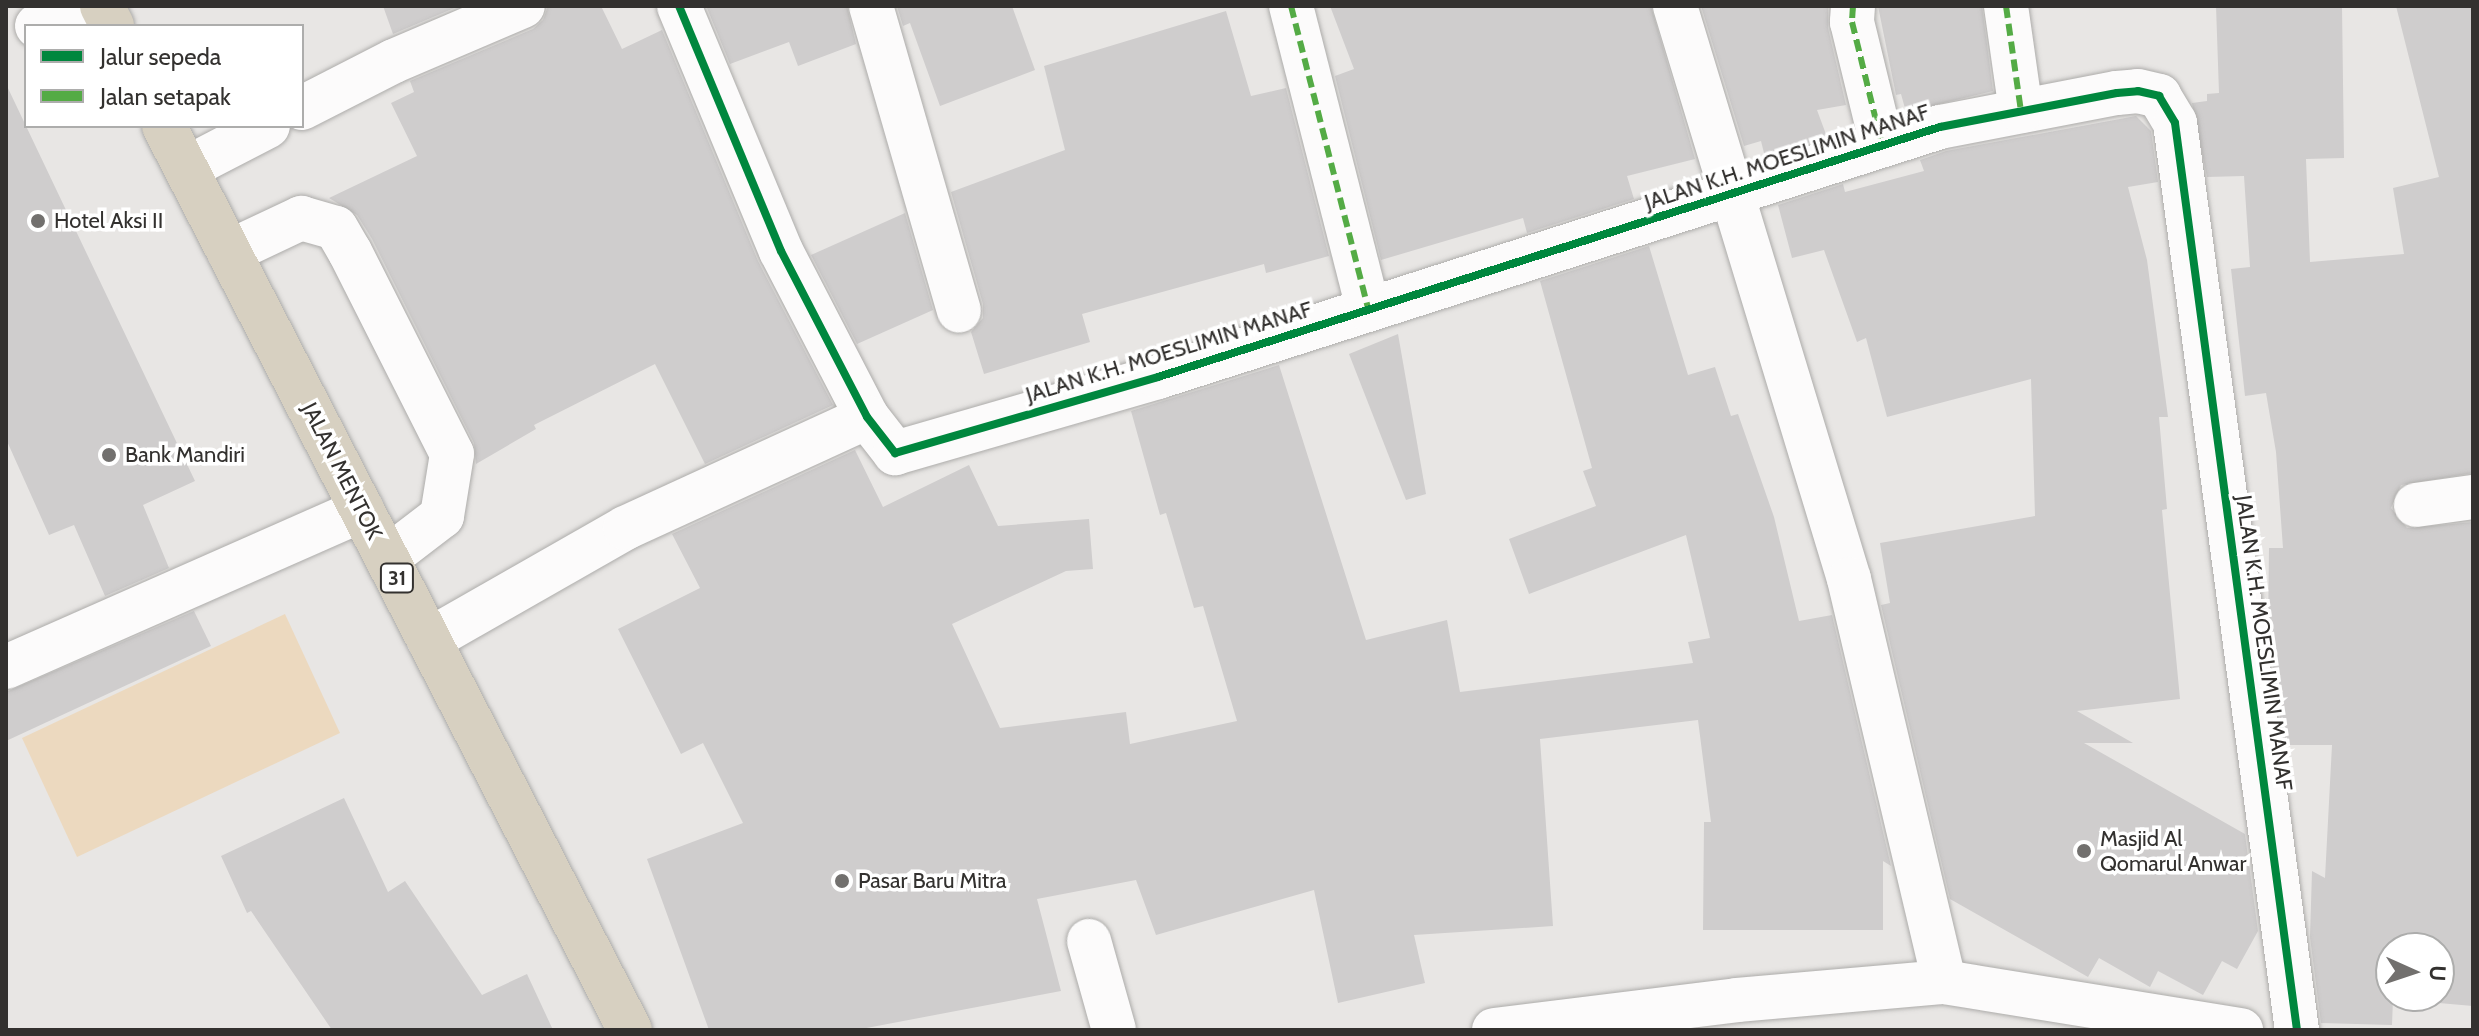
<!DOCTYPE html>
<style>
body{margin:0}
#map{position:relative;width:2479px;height:1036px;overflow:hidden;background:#e8e6e4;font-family:Cabin,sans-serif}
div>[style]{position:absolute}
.green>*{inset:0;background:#ecd9bf}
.building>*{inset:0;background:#cfcdcd}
.roads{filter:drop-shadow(0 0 2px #adacaa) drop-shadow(0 0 2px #adacaa)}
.minor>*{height:44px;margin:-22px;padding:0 22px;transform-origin:22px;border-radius:22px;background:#fcfbfb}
.highway>*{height:44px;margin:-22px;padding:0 22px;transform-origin:22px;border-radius:22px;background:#d7d0c1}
.quiet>*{height:6px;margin-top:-3px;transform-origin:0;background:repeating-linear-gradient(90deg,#54ab45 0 12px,transparent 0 18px)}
.cycleway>*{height:8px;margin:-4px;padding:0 4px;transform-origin:4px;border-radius:4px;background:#00873e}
.dots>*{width:22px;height:22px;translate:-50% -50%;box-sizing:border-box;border:4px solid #fff;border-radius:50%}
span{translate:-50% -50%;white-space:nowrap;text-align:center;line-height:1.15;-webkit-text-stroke:7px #fff;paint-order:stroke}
.shield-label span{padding:2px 6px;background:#fff;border:2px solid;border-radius:6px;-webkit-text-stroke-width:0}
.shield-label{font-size:20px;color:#33312f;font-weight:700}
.street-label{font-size:22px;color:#33312f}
.poi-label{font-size:22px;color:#33312f}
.left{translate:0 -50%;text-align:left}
.frame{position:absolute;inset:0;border:8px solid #33312f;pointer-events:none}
.legend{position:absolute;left:24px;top:24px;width:280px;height:104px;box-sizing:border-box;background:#fff;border:2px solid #adadac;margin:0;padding:10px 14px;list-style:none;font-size:24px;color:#33312f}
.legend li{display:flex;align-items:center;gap:16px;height:40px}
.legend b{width:40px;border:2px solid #adadac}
.north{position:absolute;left:2375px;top:932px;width:80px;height:80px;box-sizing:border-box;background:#fff;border:2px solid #adadac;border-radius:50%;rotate:93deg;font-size:22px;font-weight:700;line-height:32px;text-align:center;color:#33312f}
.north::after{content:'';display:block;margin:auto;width:28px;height:36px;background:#72706e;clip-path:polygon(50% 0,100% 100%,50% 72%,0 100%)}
</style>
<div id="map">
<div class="green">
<div style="clip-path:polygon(285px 614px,340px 733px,77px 857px,22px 738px)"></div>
</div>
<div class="building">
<div style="clip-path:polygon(383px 6px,459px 6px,393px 34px)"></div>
<div style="clip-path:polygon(548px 6px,601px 6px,622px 49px,662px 30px,758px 261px,833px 405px,705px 464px,655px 364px,534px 425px,536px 429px,476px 464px,474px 443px,372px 239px,357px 215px,329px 198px,417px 156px,391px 103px,414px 92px,410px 81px,533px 29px,543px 20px)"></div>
<div style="clip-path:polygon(712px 6px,847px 6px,856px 44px,798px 66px,789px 42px,730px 64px,707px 8px)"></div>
<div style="clip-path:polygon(897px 6px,1012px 6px,1035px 70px,940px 106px,910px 23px,903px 26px)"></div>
<div style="clip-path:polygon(1330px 6px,1651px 6px,1695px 159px,1627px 176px,1634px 199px,1527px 233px,1523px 218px,1381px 260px,1335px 76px,1354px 69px)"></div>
<div style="clip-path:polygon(1701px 6px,1828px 6px,1828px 28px,1846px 105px,1817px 110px,1827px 137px,1765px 157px,1761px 141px,1744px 146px)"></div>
<div style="clip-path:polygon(1878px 6px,1982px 6px,1993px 91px,1906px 112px,1901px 94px,1896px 95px)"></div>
<div style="clip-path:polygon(evenodd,2216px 6px,2342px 6px,2344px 158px,2306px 159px,2310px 262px,2404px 254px,2393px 188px,2439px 177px,2396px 6px,2473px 6px,2473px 473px,2401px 485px,2391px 508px,2407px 528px,2473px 522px,2473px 1006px,2393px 999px,2392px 1025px,2321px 1023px,2310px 937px,2312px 871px,2325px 878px,2332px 745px,2284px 745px,2268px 630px,2269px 548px,2283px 548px,2276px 452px,2266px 393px,2245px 396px,2231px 269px,2250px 267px,2244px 176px,2207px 177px,2192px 103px,2207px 101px,2207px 94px,2219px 93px,2216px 6px,2391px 948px,2439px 948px,2439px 996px,2391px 996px,2391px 948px)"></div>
<div style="clip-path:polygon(1226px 11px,1251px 96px,1286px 88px,1329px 256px,1266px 273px,1264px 264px,1082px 314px,1090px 342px,984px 374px,971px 332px,983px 318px,983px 304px,951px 192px,1065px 150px,1044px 66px)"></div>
<div style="clip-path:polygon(6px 84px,195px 481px,143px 505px,169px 568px,105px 596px,74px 525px,49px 535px,6px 439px)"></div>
<div style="clip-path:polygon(2136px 116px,2151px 131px,2158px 182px,2128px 187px,2147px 260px,2168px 417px,2159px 417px,2167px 509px,2162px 510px,2180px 699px,2077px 711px,2133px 743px,2084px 743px,2245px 834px,2258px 931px,2237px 969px,2222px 961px,2203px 995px,2158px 971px,2150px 987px,2099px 958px,2088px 977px,1950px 899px,1881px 605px,1890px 603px,1880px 543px,2035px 516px,2031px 379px,1887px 417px,1866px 338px,1857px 342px,1824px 250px,1792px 258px,1778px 205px,1843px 184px,1845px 192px,1924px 171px,1920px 160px,1946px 151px)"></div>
<div style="clip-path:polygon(905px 213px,933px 310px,857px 344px,811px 255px)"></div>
<div style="clip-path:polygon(1649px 246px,1688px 375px,1715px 367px,1731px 416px,1738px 414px,1774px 517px,1799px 621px,1832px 615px,1891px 866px,1883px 861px,1883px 930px,1703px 930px,1704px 822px,1711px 822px,1698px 720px,1540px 739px,1553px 926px,1414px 935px,1425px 983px,1338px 1003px,1314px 890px,1156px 935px,1136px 880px,1037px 899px,1061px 991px,856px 1030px,709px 1030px,647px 859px,743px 823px,703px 743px,681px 754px,618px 629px,700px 588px,672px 534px,855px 450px,883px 507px,969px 465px,998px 526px,1089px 519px,1093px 569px,1066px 571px,952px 624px,1000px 728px,1126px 712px,1130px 744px,1237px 721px,1203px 606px,1194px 608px,1166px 513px,1160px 515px,1131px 411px,1279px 365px,1366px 640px,1447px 620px,1460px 692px,1693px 663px,1688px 642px,1710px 638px,1686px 535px,1529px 594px,1509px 539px,1596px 506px,1583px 471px,1592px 468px,1540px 281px)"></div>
<div style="clip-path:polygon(1398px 334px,1426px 494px,1406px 500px,1349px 354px)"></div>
<div style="clip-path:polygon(194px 611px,211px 646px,6px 741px,6px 692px)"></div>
<div style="clip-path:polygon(344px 798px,388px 892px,405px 881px,482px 995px,527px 974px,553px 1030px,332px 1030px,251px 911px,247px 913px,221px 856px)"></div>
</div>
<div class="roads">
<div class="minor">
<div style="left:679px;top:6px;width:265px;rotate:67.4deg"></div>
<div style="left:781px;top:251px;width:187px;rotate:62.6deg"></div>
<div style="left:867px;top:417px;width:46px;rotate:52.1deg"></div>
<div style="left:895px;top:453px;width:274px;rotate:-16.1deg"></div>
<div style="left:1158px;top:377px;width:821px;rotate:-17.73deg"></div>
<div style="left:1940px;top:127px;width:180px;rotate:-10.9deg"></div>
<div style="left:2117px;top:93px;width:21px;rotate:-5deg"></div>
<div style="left:2138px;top:91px;width:22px;rotate:13deg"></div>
<div style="left:2159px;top:96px;width:31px;rotate:59deg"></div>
<div style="left:2175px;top:123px;width:915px;rotate:82.34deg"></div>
<div style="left:871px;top:6px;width:317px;rotate:73.9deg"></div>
<div style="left:1291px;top:6px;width:313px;rotate:75.7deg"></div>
<div style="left:1675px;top:6px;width:599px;rotate:73.11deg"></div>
<div style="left:1849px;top:579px;width:414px;rotate:76.7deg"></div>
<div style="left:1853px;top:6px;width:16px;rotate:94deg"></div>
<div style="left:1852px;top:22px;width:127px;rotate:76.3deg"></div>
<div style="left:2006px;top:6px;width:106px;rotate:81.9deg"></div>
<div style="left:37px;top:26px;width:43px;rotate:-27.8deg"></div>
<div style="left:302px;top:108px;width:103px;rotate:-27.1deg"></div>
<div style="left:394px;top:61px;width:140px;rotate:-23.1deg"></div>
<div style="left:187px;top:168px;width:91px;rotate:-27.4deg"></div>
<div style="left:229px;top:252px;width:80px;rotate:-25.3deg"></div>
<div style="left:301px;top:218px;width:36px;rotate:16deg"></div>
<div style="left:336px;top:228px;width:28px;rotate:60deg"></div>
<div style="left:350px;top:252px;width:226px;rotate:63.2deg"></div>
<div style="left:452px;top:454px;width:63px;rotate:99.2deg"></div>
<div style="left:442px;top:516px;width:69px;rotate:142.6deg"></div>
<div style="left:2416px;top:505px;width:58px;rotate:-8deg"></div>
<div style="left:429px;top:640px;width:226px;rotate:-29.7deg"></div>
<div style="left:625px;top:528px;width:266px;rotate:-24.6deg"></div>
<div style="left:6px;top:667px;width:389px;rotate:-23.8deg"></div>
<div style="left:1089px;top:941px;width:92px;rotate:74.3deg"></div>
<div style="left:1494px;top:1030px;width:245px;rotate:-7deg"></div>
<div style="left:1737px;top:1000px;width:208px;rotate:-5deg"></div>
<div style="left:1944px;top:982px;width:301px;rotate:9.2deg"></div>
</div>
<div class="highway">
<div style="left:102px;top:6px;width:22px;rotate:63deg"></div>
<div style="left:164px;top:126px;width:1017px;rotate:62.73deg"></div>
</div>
</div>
<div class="quiet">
<div style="left:1291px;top:6px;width:313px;rotate:75.7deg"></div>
<div style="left:1853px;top:6px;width:16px;rotate:94deg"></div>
<div style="left:1852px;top:22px;width:127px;rotate:76.3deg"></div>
<div style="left:2006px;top:6px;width:106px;rotate:81.9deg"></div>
</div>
<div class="cycleway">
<div style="left:679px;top:6px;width:265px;rotate:67.4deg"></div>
<div style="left:781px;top:251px;width:187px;rotate:62.6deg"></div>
<div style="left:867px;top:417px;width:46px;rotate:52.1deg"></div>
<div style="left:895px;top:453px;width:274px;rotate:-16.1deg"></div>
<div style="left:1158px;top:377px;width:821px;rotate:-17.73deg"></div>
<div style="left:1940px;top:127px;width:180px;rotate:-10.9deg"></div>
<div style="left:2117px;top:93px;width:21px;rotate:-5deg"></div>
<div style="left:2138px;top:91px;width:22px;rotate:13deg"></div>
<div style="left:2159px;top:96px;width:31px;rotate:59deg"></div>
<div style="left:2175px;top:123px;width:915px;rotate:82.34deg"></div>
</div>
<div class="dots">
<div style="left:38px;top:221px;background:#72706e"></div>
<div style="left:109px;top:455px;background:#72706e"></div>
<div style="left:2084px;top:851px;background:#72706e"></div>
<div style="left:842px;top:881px;background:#72706e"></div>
</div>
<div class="shield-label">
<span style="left:397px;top:578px">31</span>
</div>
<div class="street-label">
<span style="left:1787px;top:157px;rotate:-18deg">JALAN K.H. MOESLIMIN MANAF</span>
<span style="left:1169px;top:352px;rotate:-17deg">JALAN K.H. MOESLIMIN MANAF</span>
<span style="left:342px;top:471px;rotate:63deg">JALAN MENTOK</span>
<span style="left:2264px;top:643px;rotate:82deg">JALAN K.H. MOESLIMIN MANAF</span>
</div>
<div class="poi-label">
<span class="left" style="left:54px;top:221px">Hotel Aksi II</span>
<span class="left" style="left:125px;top:455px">Bank Mandiri</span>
<span class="left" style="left:2100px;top:851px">Masjid Al<br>Qomarul Anwar</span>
<span class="left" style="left:858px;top:881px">Pasar Baru Mitra</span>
</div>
<div class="frame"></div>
<ul class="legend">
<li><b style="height:10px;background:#00873e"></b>Jalur sepeda</li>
<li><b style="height:10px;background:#54ab45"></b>Jalan setapak</li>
</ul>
<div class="north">U</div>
</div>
